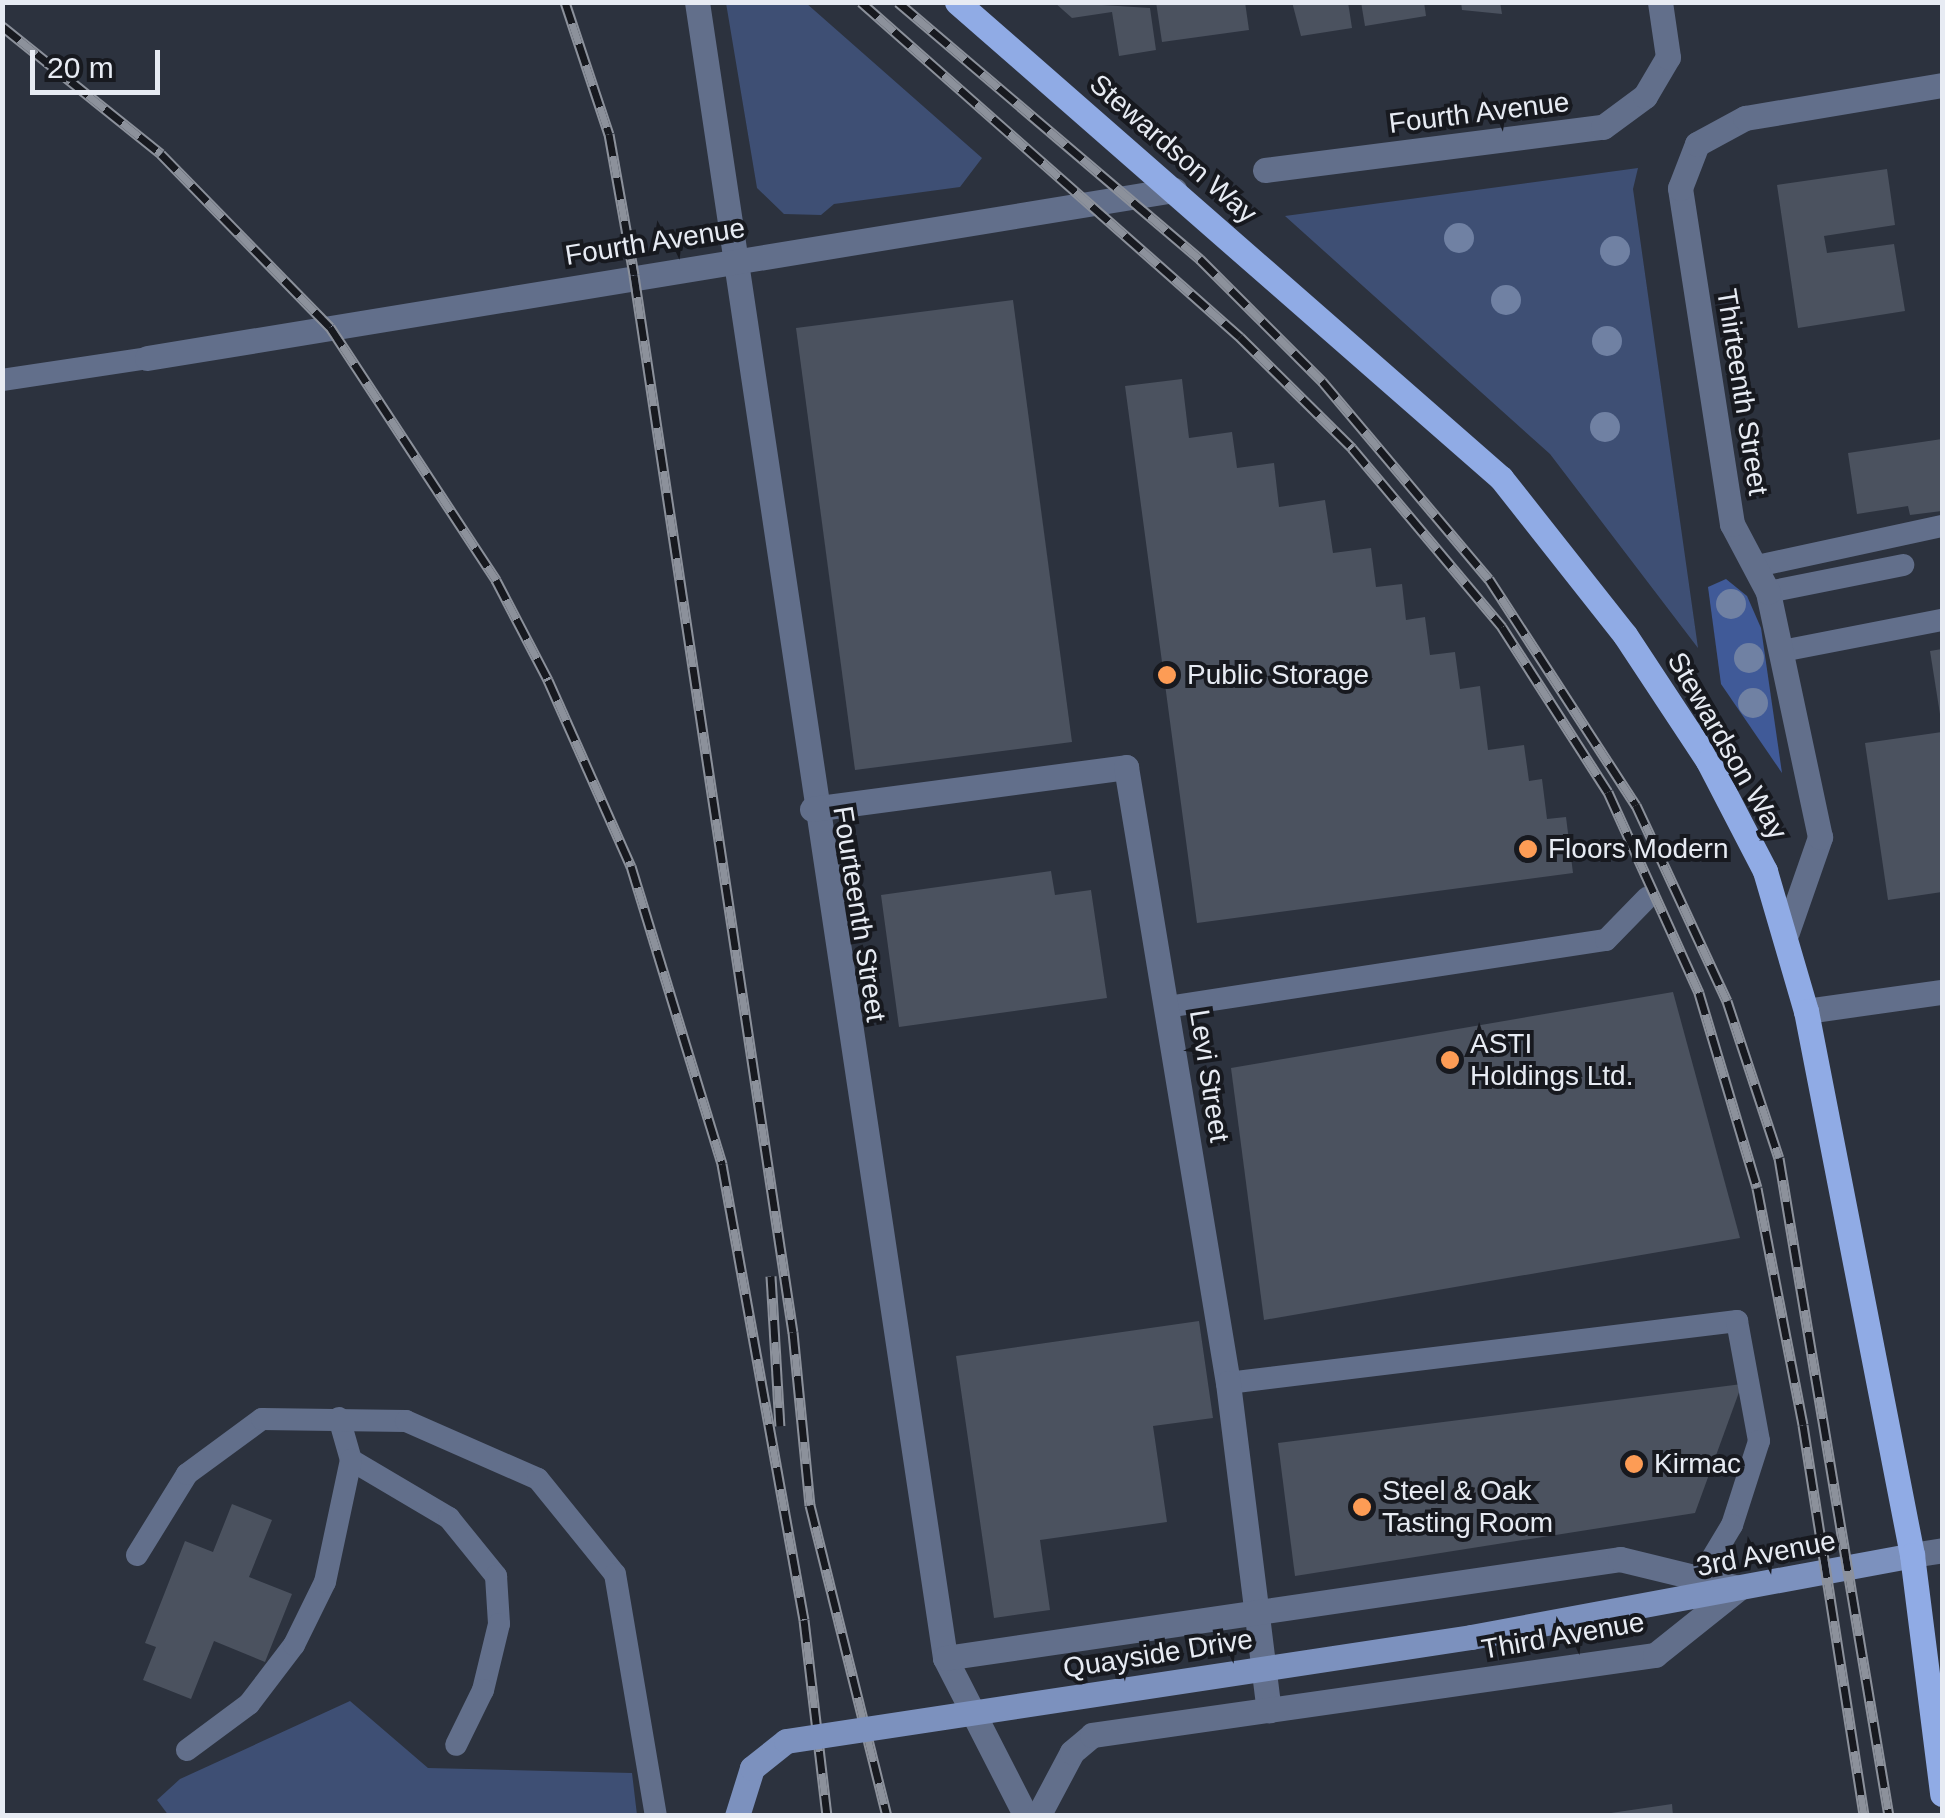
<!DOCTYPE html>
<style>
body{margin:0}
#map{position:relative;width:1945px;height:1818px;overflow:hidden;background:#2c323e;font-family:Helvetica,sans-serif}
div>[style]{position:absolute}
.green>*{inset:0;background:#3e4f74}
.forest>*{inset:0;background:#405a98}
.building>*{inset:0;background:#4b525f}
.lane>*{height:22px;margin:-11px;padding:0 11px;transform-origin:11px;border-radius:11px;background:#626f8b}
.street>*{height:25px;margin:-12.5px;padding:0 12.5px;transform-origin:12.5px;border-radius:12.5px;background:#626f8b}
.secondary>*{height:25px;margin:-12.5px;padding:0 12.5px;transform-origin:12.5px;border-radius:12.5px;background:#7c91be}
.primary>*{height:25px;margin:-12.5px;padding:0 12.5px;transform-origin:12.5px;border-radius:12.5px;background:#90abe5}
.rail>*{height:11px;margin-top:-5.5px;transform-origin:0;background:repeating-linear-gradient(90deg,#17191f 0 22px,#8c919b 0 44px);box-sizing:border-box;border-block:2px solid #8c919b}
.secondary-bridge>*{height:25px;margin:-12.5px;padding:0 12.5px;transform-origin:12.5px;border-radius:12.5px;background:#7c91be}
.trees>*{width:30px;height:30px;margin:-15px;border-radius:50%;background:#7081a3}
.dots>*{width:28px;height:28px;translate:-50% -50%;box-sizing:border-box;border:5px solid #17191f;border-radius:50%}
span{translate:-50% -50%;white-space:nowrap;text-align:center;line-height:1.15;-webkit-text-stroke:8px #17191f;paint-order:stroke}
.street-label{font-size:28px;color:#e7ebf3}
.poi-label{font-size:28px;color:#e7ebf3}
.left{translate:0 -50%;text-align:left}
.frame{position:absolute;inset:0;border:5px solid #e7ebf3;pointer-events:none}
.scale{position:absolute;left:30px;top:50px;width:130px;height:45px;box-sizing:border-box;border:5px solid #e7ebf3;border-top:0;padding-left:12px;font-size:30px;line-height:35px;white-space:nowrap;color:#e7ebf3;-webkit-text-stroke:8px #17191f;paint-order:stroke}
</style>
<div id="map">
<div class="green">
<div style="clip-path:polygon(726px 3px,806px 3px,982px 158px,960px 187px,834px 204px,821px 215px,784px 214px,757px 188px)"></div>
<div style="clip-path:polygon(1638px 168px,1633px 189px,1698px 648px,1550px 454px,1285px 216px)"></div>
<div style="clip-path:polygon(350px 1701px,428px 1768px,632px 1773px,637px 1815px,169px 1816px,157px 1800px,180px 1779px)"></div>
</div>
<div class="forest">
<div style="clip-path:polygon(1726px 579px,1747px 596px,1761px 628px,1782px 773px,1721px 684px,1708px 587px)"></div>
</div>
<div class="building">
<div style="clip-path:polygon(1054px 2px,1150px 8px,1156px 50px,1119px 56px,1112px 12px,1072px 18px)"></div>
<div style="clip-path:polygon(1156px 2px,1245px 2px,1249px 30px,1162px 42px)"></div>
<div style="clip-path:polygon(1292px 2px,1348px 2px,1352px 28px,1301px 36px)"></div>
<div style="clip-path:polygon(1361px 2px,1424px 2px,1426px 16px,1365px 26px)"></div>
<div style="clip-path:polygon(1461px 2px,1500px 2px,1502px 14px,1462px 10px)"></div>
<div style="clip-path:polygon(1887px 169px,1895px 225px,1824px 236px,1827px 253px,1894px 244px,1905px 311px,1798px 328px,1777px 185px)"></div>
<div style="clip-path:polygon(1013px 300px,1072px 742px,855px 770px,796px 328px)"></div>
<div style="clip-path:polygon(1182px 379px,1189px 438px,1232px 432px,1237px 468px,1274px 463px,1279px 507px,1325px 500px,1333px 553px,1371px 548px,1376px 587px,1402px 584px,1406px 620px,1425px 617px,1430px 655px,1455px 652px,1460px 689px,1480px 686px,1488px 750px,1524px 745px,1529px 781px,1542px 779px,1547px 819px,1566px 817px,1573px 873px,1197px 923px,1125px 386px)"></div>
<div style="clip-path:polygon(1942px 439px,1942px 511px,1910px 515px,1908px 506px,1857px 514px,1848px 453px)"></div>
<div style="clip-path:polygon(1942px 649px,1942px 714px,1940px 714px,1930px 651px)"></div>
<div style="clip-path:polygon(1942px 732px,1942px 892px,1888px 900px,1865px 743px)"></div>
<div style="clip-path:polygon(1051px 871px,1055px 895px,1091px 890px,1107px 998px,899px 1027px,881px 895px)"></div>
<div style="clip-path:polygon(1673px 992px,1740px 1238px,1264px 1320px,1231px 1068px)"></div>
<div style="clip-path:polygon(1199px 1321px,1213px 1418px,1153px 1426px,1167px 1522px,1040px 1540px,1050px 1610px,994px 1618px,956px 1356px)"></div>
<div style="clip-path:polygon(1742px 1384px,1695px 1513px,1295px 1576px,1278px 1443px)"></div>
<div style="clip-path:polygon(232px 1504px,272px 1520px,249px 1577px,292px 1594px,265px 1662px,214px 1641px,191px 1699px,143px 1680px,156px 1647px,145px 1643px,185px 1541px,213px 1552px)"></div>
<div style="clip-path:polygon(1672px 1804px,1673px 1816px,1611px 1816px,1611px 1813px)"></div>
</div>
<div class="lane">
<div style="left:2px;top:380px;width:147px;rotate:-8.6deg"></div>
<div style="left:1757px;top:566px;width:189px;rotate:-12.2deg"></div>
<div style="left:1768px;top:592px;width:138px;rotate:-11.3deg"></div>
<div style="left:1782px;top:651px;width:163px;rotate:-11deg"></div>
<div style="left:1167px;top:1007px;width:444px;rotate:-8.7deg"></div>
<div style="left:1606px;top:940px;width:59px;rotate:-45.7deg"></div>
<div style="left:1228px;top:1383px;width:513px;rotate:-6.94deg"></div>
<div style="left:1737px;top:1321px;width:122px;rotate:79.6deg"></div>
<div style="left:1759px;top:1441px;width:88px;rotate:107.8deg"></div>
<div style="left:1732px;top:1525px;width:58px;rotate:121deg"></div>
<div style="left:339px;top:1418px;width:44px;rotate:74.1deg"></div>
<div style="left:351px;top:1460px;width:114px;rotate:30.6deg"></div>
<div style="left:449px;top:1518px;width:75px;rotate:51deg"></div>
<div style="left:496px;top:1576px;width:48px;rotate:86.4deg"></div>
<div style="left:499px;top:1624px;width:68px;rotate:103.6deg"></div>
<div style="left:483px;top:1690px;width:61px;rotate:116.1deg"></div>
<div style="left:137px;top:1555px;width:95px;rotate:-58.3deg"></div>
<div style="left:187px;top:1474px;width:93px;rotate:-36.3deg"></div>
<div style="left:262px;top:1419px;width:144px;rotate:0.8deg"></div>
<div style="left:406px;top:1421px;width:144px;rotate:23.7deg"></div>
<div style="left:538px;top:1479px;width:122px;rotate:51deg"></div>
<div style="left:615px;top:1574px;width:245px;rotate:80.4deg"></div>
<div style="left:187px;top:1750px;width:77px;rotate:-36.6deg"></div>
<div style="left:249px;top:1704px;width:74px;rotate:-52.7deg"></div>
<div style="left:294px;top:1645px;width:70px;rotate:-63.8deg"></div>
<div style="left:325px;top:1582px;width:125px;rotate:-78deg"></div>
</div>
<div class="street">
<div style="left:697px;top:2px;width:1674px;rotate:81.48deg"></div>
<div style="left:945px;top:1658px;width:178px;rotate:62.9deg"></div>
<div style="left:1265px;top:170px;width:341px;rotate:-7.3deg"></div>
<div style="left:1603px;top:127px;width:52px;rotate:-36.4deg"></div>
<div style="left:1645px;top:96px;width:45px;rotate:-59.5deg"></div>
<div style="left:1668px;top:57px;width:56px;rotate:-98.3deg"></div>
<div style="left:147px;top:358px;width:1041px;rotate:-9.29deg"></div>
<div style="left:812px;top:809px;width:317px;rotate:-7.6deg"></div>
<div style="left:1126px;top:767px;width:624px;rotate:80.6deg"></div>
<div style="left:1228px;top:1383px;width:330px;rotate:82.9deg"></div>
<div style="left:1787px;top:932px;width:101px;rotate:-70.8deg"></div>
<div style="left:1820px;top:837px;width:250px;rotate:-102deg"></div>
<div style="left:1768px;top:592px;width:77px;rotate:-117.9deg"></div>
<div style="left:1732px;top:524px;width:340px;rotate:-98.8deg"></div>
<div style="left:1680px;top:188px;width:47px;rotate:-68.9deg"></div>
<div style="left:1697px;top:144px;width:55px;rotate:-28.4deg"></div>
<div style="left:1745px;top:118px;width:200px;rotate:-9.5deg"></div>
<div style="left:1806px;top:1011px;width:137px;rotate:-8deg"></div>
<div style="left:1912px;top:1555px;width:30px;rotate:-9deg"></div>
<div style="left:945px;top:1658px;width:682px;rotate:-8.34deg"></div>
<div style="left:1620px;top:1559px;width:122px;rotate:13.7deg"></div>
<div style="left:1038px;top:1816px;width:72px;rotate:-62deg"></div>
<div style="left:1072px;top:1752px;width:26px;rotate:-40deg"></div>
<div style="left:1092px;top:1735px;width:569px;rotate:-8.09deg"></div>
<div style="left:1655px;top:1655px;width:107px;rotate:-38.6deg"></div>
</div>
<div class="secondary">
<div style="left:1471px;top:1637px;width:449px;rotate:-10.5deg"></div>
<div style="left:737px;top:1816px;width:50px;rotate:-72.6deg"></div>
<div style="left:752px;top:1768px;width:43px;rotate:-38.5deg"></div>
</div>
<div class="primary">
<div style="left:957px;top:2px;width:723px;rotate:41.19deg"></div>
<div style="left:1501px;top:478px;width:200px;rotate:51.7deg"></div>
<div style="left:1625px;top:635px;width:151px;rotate:56.6deg"></div>
<div style="left:1708px;top:761px;width:124px;rotate:62.6deg"></div>
<div style="left:1765px;top:871px;width:146px;rotate:73.7deg"></div>
<div style="left:1806px;top:1011px;width:554px;rotate:78.97deg"></div>
<div style="left:1912px;top:1555px;width:241px;rotate:82.8deg"></div>
</div>
<div class="rail">
<div style="left:565px;top:2px;width:139px;rotate:71.6deg"></div>
<div style="left:609px;top:134px;width:143px;rotate:79.9deg"></div>
<div style="left:634px;top:275px;width:1069px;rotate:81.45deg"></div>
<div style="left:793px;top:1332px;width:174px;rotate:84.4deg"></div>
<div style="left:810px;top:1505px;width:320px;rotate:76.1deg"></div>
<div style="left:861px;top:2px;width:506px;rotate:41.47deg"></div>
<div style="left:1240px;top:337px;width:158px;rotate:44.7deg"></div>
<div style="left:1352px;top:448px;width:234px;rotate:50deg"></div>
<div style="left:1502px;top:627px;width:196px;rotate:57.3deg"></div>
<div style="left:1608px;top:792px;width:221px;rotate:65.6deg"></div>
<div style="left:1699px;top:993px;width:203px;rotate:73.4deg"></div>
<div style="left:1757px;top:1188px;width:241px;rotate:79deg"></div>
<div style="left:1803px;top:1425px;width:396px;rotate:81.1deg"></div>
<div style="left:898px;top:2px;width:397px;rotate:40.4deg"></div>
<div style="left:1200px;top:259px;width:173px;rotate:45deg"></div>
<div style="left:1322px;top:381px;width:259px;rotate:49.9deg"></div>
<div style="left:1489px;top:579px;width:270px;rotate:57deg"></div>
<div style="left:1636px;top:805px;width:216px;rotate:65.1deg"></div>
<div style="left:1727px;top:1001px;width:165px;rotate:71.7deg"></div>
<div style="left:1779px;top:1158px;width:667px;rotate:80.51deg"></div>
<div style="left:2px;top:26px;width:204px;rotate:38.8deg"></div>
<div style="left:161px;top:154px;width:242px;rotate:45.7deg"></div>
<div style="left:330px;top:327px;width:303px;rotate:56.7deg"></div>
<div style="left:496px;top:580px;width:113px;rotate:62.5deg"></div>
<div style="left:548px;top:680px;width:204px;rotate:66deg"></div>
<div style="left:631px;top:866px;width:312px;rotate:73deg"></div>
<div style="left:722px;top:1164px;width:463px;rotate:79.8deg"></div>
<div style="left:804px;top:1620px;width:197px;rotate:83.3deg"></div>
<div style="left:771px;top:1276px;width:150px;rotate:86.6deg"></div>
</div>
<div class="secondary-bridge">
<div style="left:786px;top:1741px;width:693px;rotate:-8.63deg"></div>
</div>
<div class="trees">
<div style="left:1459px;top:238px"></div>
<div style="left:1615px;top:251px"></div>
<div style="left:1506px;top:300px"></div>
<div style="left:1607px;top:341px"></div>
<div style="left:1605px;top:427px"></div>
<div style="left:1731px;top:604px"></div>
<div style="left:1749px;top:658px"></div>
<div style="left:1753px;top:703px"></div>
</div>
<div class="dots">
<div style="left:1167px;top:675px;background:#fd9c55"></div>
<div style="left:1528px;top:849px;background:#fd9c55"></div>
<div style="left:1450px;top:1060px;background:#fd9c55"></div>
<div style="left:1634px;top:1464px;background:#fd9c55"></div>
<div style="left:1362px;top:1507px;background:#fd9c55"></div>
</div>
<div class="street-label">
<span style="left:1479px;top:113px;rotate:-7deg">Fourth Avenue</span>
<span style="left:1173px;top:149px;rotate:41deg">Stewardson Way</span>
<span style="left:655px;top:242px;rotate:-9deg">Fourth Avenue</span>
<span style="left:1742px;top:392px;rotate:81deg">Thirteenth Street</span>
<span style="left:1727px;top:746px;rotate:60deg">Stewardson Way</span>
<span style="left:859px;top:914px;rotate:81deg">Fourteenth Street</span>
<span style="left:1209px;top:1076px;rotate:81deg">Levi Street</span>
<span style="left:1766px;top:1554px;rotate:-11deg">3rd Avenue</span>
<span style="left:1563px;top:1636px;rotate:-10deg">Third Avenue</span>
<span style="left:1158px;top:1654px;rotate:-9deg">Quayside Drive</span>
</div>
<div class="poi-label">
<span class="left" style="left:1187px;top:675px">Public Storage</span>
<span class="left" style="left:1548px;top:849px">Floors Modern</span>
<span class="left" style="left:1470px;top:1060px">ASTI<br>Holdings Ltd.</span>
<span class="left" style="left:1654px;top:1464px">Kirmac</span>
<span class="left" style="left:1382px;top:1507px">Steel &amp; Oak<br>Tasting Room</span>
</div>
<div class="frame"></div>
<div class="scale">20 m</div>
</div>
